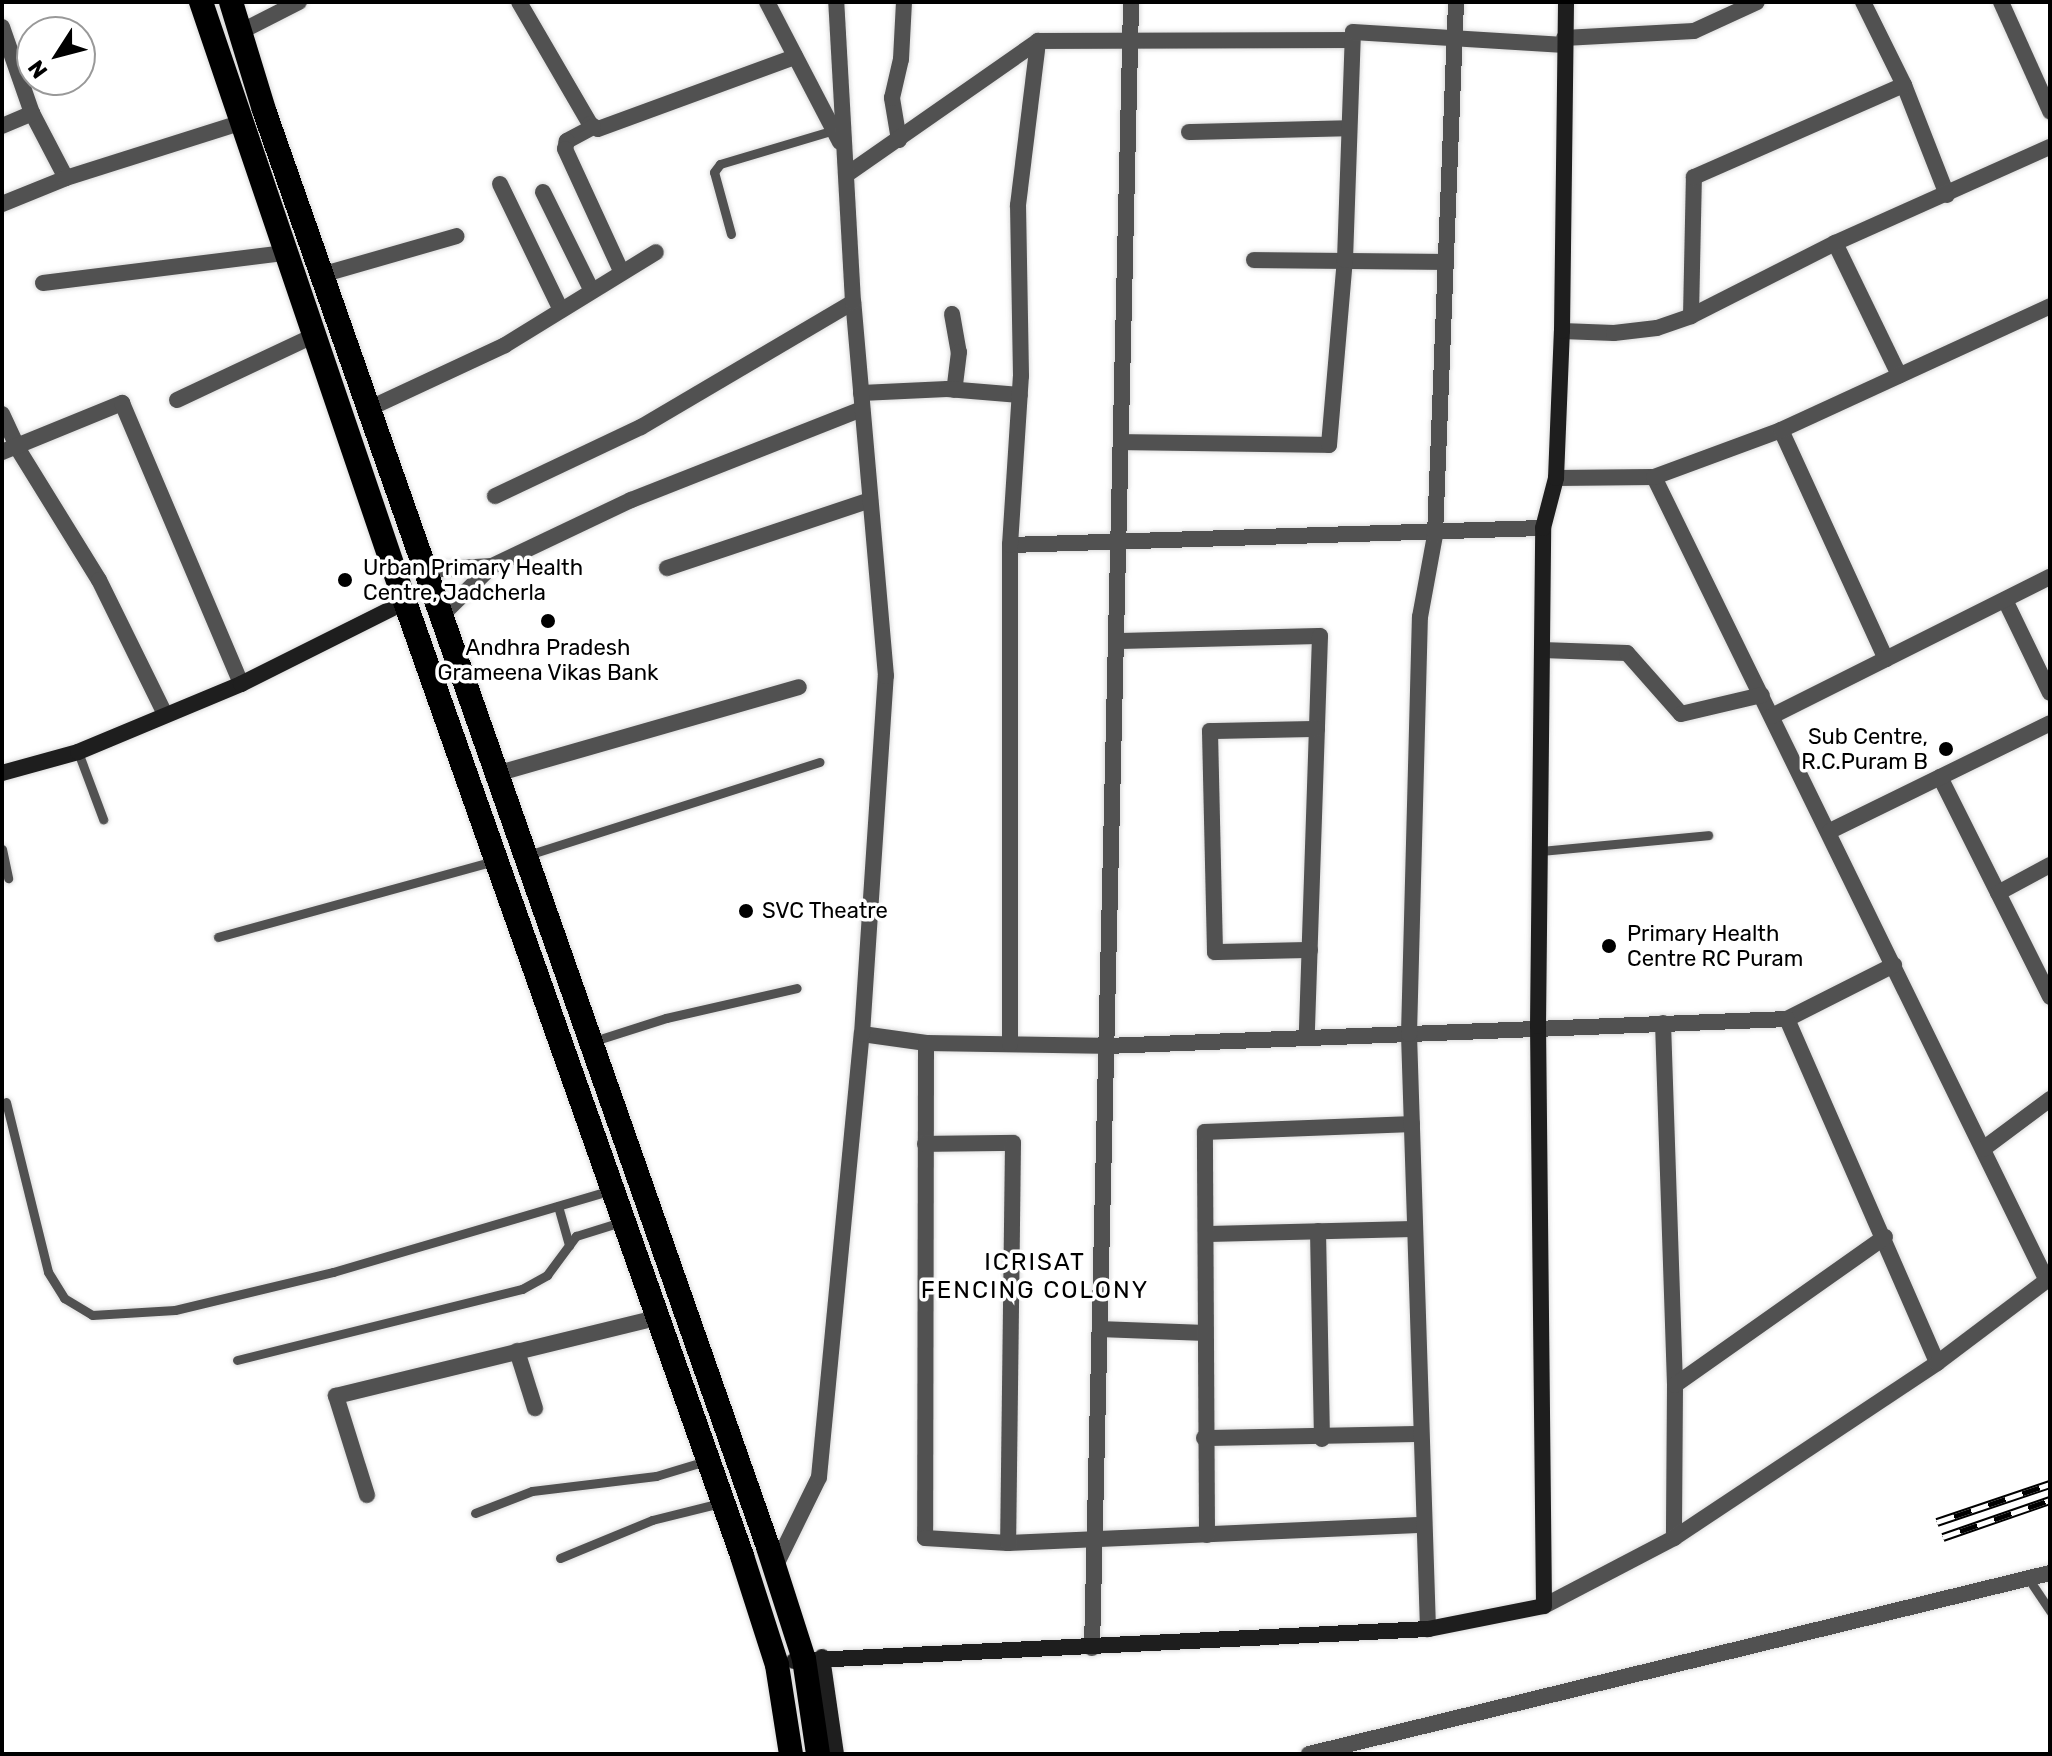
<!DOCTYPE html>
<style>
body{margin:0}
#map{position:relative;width:2052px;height:1756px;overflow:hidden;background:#fff;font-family:Rubik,sans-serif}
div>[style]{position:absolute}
.roads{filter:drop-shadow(0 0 2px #dbdbdb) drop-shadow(0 0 2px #dbdbdb)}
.lane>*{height:9px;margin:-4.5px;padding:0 4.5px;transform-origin:4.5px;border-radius:4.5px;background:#515151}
.street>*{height:16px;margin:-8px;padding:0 8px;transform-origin:8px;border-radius:8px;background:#515151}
.secondary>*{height:16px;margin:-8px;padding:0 8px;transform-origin:8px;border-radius:8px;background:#1e1e1e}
.highway>*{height:24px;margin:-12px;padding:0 12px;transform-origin:12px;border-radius:12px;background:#000}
.rail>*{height:9px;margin-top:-4.5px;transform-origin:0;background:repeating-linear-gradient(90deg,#fff 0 18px,#000 0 36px);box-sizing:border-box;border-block:2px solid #000}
.dots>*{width:22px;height:22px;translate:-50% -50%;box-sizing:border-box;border:4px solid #fff;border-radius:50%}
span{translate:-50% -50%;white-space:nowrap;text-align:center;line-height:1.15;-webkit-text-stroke:7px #fff;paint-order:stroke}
.poi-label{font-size:22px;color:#000}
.left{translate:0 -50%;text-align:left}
.right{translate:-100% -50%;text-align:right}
.neighbourhood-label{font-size:24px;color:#000;letter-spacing:2px}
.frame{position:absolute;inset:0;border:4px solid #000;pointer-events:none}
.north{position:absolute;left:16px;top:16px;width:80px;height:80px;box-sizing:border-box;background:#fff;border:2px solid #999;border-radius:50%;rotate:234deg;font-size:22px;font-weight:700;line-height:32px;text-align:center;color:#000}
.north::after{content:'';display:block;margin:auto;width:28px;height:36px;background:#000;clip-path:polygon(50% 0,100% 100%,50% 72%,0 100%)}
</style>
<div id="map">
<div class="roads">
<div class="lane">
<div style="left:731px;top:234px;width:64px;rotate:-105.3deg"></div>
<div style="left:714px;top:172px;width:10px;rotate:-53deg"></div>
<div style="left:720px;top:164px;width:119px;rotate:-16.6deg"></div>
<div style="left:78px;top:752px;width:72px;rotate:69.5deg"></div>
<div style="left:2px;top:849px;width:30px;rotate:78deg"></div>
<div style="left:1540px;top:851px;width:169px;rotate:-5.4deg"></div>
<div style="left:528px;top:855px;width:306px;rotate:-17.7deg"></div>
<div style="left:218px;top:937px;width:286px;rotate:-15.4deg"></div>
<div style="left:594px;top:1041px;width:76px;rotate:-17.7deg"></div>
<div style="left:666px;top:1018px;width:134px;rotate:-12.9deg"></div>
<div style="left:6px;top:1102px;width:175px;rotate:76.1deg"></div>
<div style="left:48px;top:1272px;width:31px;rotate:58deg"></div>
<div style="left:64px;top:1298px;width:33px;rotate:31deg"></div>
<div style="left:92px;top:1315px;width:83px;rotate:-3.4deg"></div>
<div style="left:175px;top:1310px;width:163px;rotate:-13.5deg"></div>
<div style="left:333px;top:1272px;width:290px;rotate:-16.4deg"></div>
<div style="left:558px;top:1206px;width:41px;rotate:74.2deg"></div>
<div style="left:237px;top:1360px;width:294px;rotate:-14deg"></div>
<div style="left:522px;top:1289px;width:29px;rotate:-29deg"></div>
<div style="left:547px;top:1275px;width:49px;rotate:-53.4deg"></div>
<div style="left:576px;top:1236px;width:47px;rotate:-17.3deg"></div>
<div style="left:475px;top:1513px;width:61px;rotate:-21.1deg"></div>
<div style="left:532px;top:1491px;width:125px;rotate:-6.9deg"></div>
<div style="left:656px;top:1476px;width:52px;rotate:-16.7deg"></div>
<div style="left:560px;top:1558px;width:100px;rotate:-22.4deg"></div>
<div style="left:652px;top:1520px;width:70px;rotate:-14deg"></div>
<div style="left:2028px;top:1578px;width:40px;rotate:56deg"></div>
</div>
<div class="street">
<div style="left:519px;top:2px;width:141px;rotate:59.8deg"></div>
<div style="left:590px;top:124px;width:9px;rotate:32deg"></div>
<div style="left:598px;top:129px;width:210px;rotate:-20.1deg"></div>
<div style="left:767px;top:2px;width:158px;rotate:62.5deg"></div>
<div style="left:1863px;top:2px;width:93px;rotate:63.7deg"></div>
<div style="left:1904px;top:85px;width:118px;rotate:68.6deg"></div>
<div style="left:2001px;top:2px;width:120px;rotate:65.8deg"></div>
<div style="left:2px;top:27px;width:91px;rotate:70.8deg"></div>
<div style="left:32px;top:113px;width:73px;rotate:62.4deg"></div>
<div style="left:240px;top:32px;width:66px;rotate:-27deg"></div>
<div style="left:1564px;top:38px;width:130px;rotate:-3.1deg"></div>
<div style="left:1694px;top:31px;width:69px;rotate:-24.7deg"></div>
<div style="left:2px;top:126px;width:33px;rotate:-23deg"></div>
<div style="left:593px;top:127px;width:30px;rotate:152deg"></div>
<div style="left:567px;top:141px;width:8px;rotate:104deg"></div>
<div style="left:565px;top:149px;width:136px;rotate:65.3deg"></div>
<div style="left:1189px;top:132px;width:160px;rotate:-1.4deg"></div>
<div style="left:899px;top:140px;width:43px;rotate:-99.5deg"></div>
<div style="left:892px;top:98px;width:40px;rotate:-77deg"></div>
<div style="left:901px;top:59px;width:57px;rotate:-87deg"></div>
<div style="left:849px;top:173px;width:231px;rotate:-34.9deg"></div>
<div style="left:1038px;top:41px;width:313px;rotate:-0.2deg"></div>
<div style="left:500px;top:184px;width:140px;rotate:64.2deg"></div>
<div style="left:543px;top:192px;width:110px;rotate:63.7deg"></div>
<div style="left:2px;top:204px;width:69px;rotate:-22.1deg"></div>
<div style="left:66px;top:178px;width:182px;rotate:-17.6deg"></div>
<div style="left:1835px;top:243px;width:147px;rotate:64.1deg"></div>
<div style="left:1254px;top:260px;width:188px;rotate:0.6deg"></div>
<div style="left:321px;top:275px;width:141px;rotate:-16deg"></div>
<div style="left:43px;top:283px;width:244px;rotate:-7.1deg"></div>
<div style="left:952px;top:314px;width:39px;rotate:80deg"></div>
<div style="left:959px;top:352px;width:38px;rotate:97deg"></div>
<div style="left:1691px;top:316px;width:139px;rotate:-88.8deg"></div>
<div style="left:1694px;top:177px;width:229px;rotate:-23.7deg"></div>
<div style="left:1562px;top:331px;width:52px;rotate:2.2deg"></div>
<div style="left:1614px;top:333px;width:43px;rotate:-6.6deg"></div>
<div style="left:1657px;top:328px;width:36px;rotate:-19deg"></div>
<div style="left:1691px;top:316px;width:161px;rotate:-26.9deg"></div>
<div style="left:1835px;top:243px;width:235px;rotate:-24.1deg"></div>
<div style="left:861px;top:393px;width:86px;rotate:-2.7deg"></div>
<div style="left:947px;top:389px;width:73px;rotate:4.7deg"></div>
<div style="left:177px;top:400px;width:150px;rotate:-25.2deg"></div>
<div style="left:368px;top:409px;width:151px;rotate:-25deg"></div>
<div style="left:505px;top:345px;width:177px;rotate:-31.6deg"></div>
<div style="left:2px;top:414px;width:38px;rotate:65deg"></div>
<div style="left:18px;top:449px;width:154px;rotate:58.3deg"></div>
<div style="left:99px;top:580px;width:149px;rotate:63.8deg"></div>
<div style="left:1781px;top:430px;width:252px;rotate:65.4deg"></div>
<div style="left:1123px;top:442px;width:206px;rotate:0.8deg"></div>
<div style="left:1329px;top:445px;width:186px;rotate:-85.1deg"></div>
<div style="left:1345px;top:260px;width:228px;rotate:-88deg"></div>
<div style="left:1353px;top:32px;width:212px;rotate:3.5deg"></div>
<div style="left:2px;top:452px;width:130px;rotate:-22.2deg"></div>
<div style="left:122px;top:403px;width:305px;rotate:67deg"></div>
<div style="left:1654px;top:477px;width:895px;rotate:63.95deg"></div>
<div style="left:1556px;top:478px;width:98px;rotate:-0.6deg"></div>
<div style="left:1654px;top:477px;width:135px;rotate:-20.3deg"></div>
<div style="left:1781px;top:430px;width:296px;rotate:-24.7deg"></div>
<div style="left:495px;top:496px;width:161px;rotate:-25.3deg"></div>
<div style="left:641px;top:427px;width:246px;rotate:-30.5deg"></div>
<div style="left:1010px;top:545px;width:533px;rotate:-1.83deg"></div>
<div style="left:667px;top:568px;width:214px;rotate:-18.5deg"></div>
<div style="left:425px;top:570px;width:67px;rotate:-3.4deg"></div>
<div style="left:2005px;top:600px;width:103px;rotate:64.2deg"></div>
<div style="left:441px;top:616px;width:71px;rotate:-44.4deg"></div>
<div style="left:492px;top:566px;width:154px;rotate:-25.4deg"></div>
<div style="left:631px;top:500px;width:248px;rotate:-21.5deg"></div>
<div style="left:1118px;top:641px;width:202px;rotate:-1.4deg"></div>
<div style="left:1320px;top:636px;width:402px;rotate:91.9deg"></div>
<div style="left:1542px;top:650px;width:85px;rotate:2deg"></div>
<div style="left:1627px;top:653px;width:81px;rotate:48.5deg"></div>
<div style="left:1681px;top:714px;width:83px;rotate:-13.2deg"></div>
<div style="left:1772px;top:716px;width:311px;rotate:-26.6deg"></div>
<div style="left:496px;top:774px;width:315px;rotate:-16deg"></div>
<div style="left:1940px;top:777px;width:246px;rotate:63.4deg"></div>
<div style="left:1830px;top:831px;width:245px;rotate:-26.1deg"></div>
<div style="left:1998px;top:893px;width:59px;rotate:-28.3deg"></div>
<div style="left:1310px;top:950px;width:95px;rotate:178.8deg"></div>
<div style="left:1215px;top:952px;width:221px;rotate:-91.3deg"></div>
<div style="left:1210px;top:731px;width:107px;rotate:-1.1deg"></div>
<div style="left:1787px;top:1019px;width:120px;rotate:-26.8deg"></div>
<div style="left:1663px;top:1023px;width:362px;rotate:88.1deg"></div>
<div style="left:1675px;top:1385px;width:153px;rotate:90.4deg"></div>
<div style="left:862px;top:1034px;width:65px;rotate:8deg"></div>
<div style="left:926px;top:1043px;width:181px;rotate:0.9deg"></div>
<div style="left:1107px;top:1046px;width:681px;rotate:-2.27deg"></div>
<div style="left:1787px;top:1019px;width:375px;rotate:66.4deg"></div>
<div style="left:926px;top:1043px;width:495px;rotate:90.1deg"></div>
<div style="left:925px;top:1538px;width:83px;rotate:3.4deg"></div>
<div style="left:1008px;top:1543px;width:416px;rotate:-2.5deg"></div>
<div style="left:1010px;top:1044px;width:499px;rotate:-90deg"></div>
<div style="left:1010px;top:545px;width:169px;rotate:-86.3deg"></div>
<div style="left:1021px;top:376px;width:171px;rotate:-91deg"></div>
<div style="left:1018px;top:205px;width:165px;rotate:-83deg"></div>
<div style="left:925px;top:1144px;width:88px;rotate:-0.7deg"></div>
<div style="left:1013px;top:1143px;width:400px;rotate:90.7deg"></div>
<div style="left:1983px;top:1149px;width:84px;rotate:-36.7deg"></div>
<div style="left:1318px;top:1231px;width:208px;rotate:88.9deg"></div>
<div style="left:1206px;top:1234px;width:209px;rotate:-1.4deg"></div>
<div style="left:1100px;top:1329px;width:105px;rotate:2.2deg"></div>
<div style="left:517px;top:1351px;width:60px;rotate:72.5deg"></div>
<div style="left:1675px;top:1385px;width:257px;rotate:-35.2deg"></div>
<div style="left:1204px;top:1438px;width:217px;rotate:-1.1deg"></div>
<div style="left:367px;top:1495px;width:104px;rotate:-107.4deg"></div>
<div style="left:336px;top:1396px;width:333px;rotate:-13.7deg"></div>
<div style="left:1207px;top:1535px;width:403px;rotate:-90.3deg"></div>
<div style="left:1205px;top:1132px;width:207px;rotate:-2.2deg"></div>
<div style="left:775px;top:1567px;width:100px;rotate:-63.9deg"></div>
<div style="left:819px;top:1477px;width:445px;rotate:-84.5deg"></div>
<div style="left:862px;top:1034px;width:359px;rotate:-86.2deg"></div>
<div style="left:886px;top:676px;width:375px;rotate:-95deg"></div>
<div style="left:853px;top:302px;width:300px;rotate:-93.2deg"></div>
<div style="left:1544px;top:1606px;width:147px;rotate:-27.6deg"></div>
<div style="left:1674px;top:1538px;width:316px;rotate:-33.6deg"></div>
<div style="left:1937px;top:1363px;width:141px;rotate:-37deg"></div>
<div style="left:1428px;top:1629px;width:595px;rotate:-91.83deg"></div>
<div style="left:1409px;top:1034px;width:417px;rotate:-88.5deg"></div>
<div style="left:1420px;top:617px;width:83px;rotate:-79.6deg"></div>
<div style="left:1435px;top:535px;width:533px;rotate:-87.74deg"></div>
<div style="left:1092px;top:1648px;width:1646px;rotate:-88.64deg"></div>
<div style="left:1309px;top:1754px;width:763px;rotate:-13.73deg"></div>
</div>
<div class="secondary">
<div style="left:2px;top:773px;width:79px;rotate:-15.4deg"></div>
<div style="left:78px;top:752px;width:177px;rotate:-22.6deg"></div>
<div style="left:241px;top:684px;width:183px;rotate:-26.6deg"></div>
<div style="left:822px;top:1657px;width:98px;rotate:81.8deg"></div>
<div style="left:794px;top:1661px;width:635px;rotate:-2.89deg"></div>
<div style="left:1428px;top:1629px;width:118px;rotate:-11.2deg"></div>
<div style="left:1544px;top:1606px;width:580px;rotate:-90.59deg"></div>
<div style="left:1538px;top:1026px;width:498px;rotate:-89.4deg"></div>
<div style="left:1543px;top:528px;width:52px;rotate:-75.4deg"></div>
<div style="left:1556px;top:478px;width:147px;rotate:-87.7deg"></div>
<div style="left:1562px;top:331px;width:329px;rotate:-89.3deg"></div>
</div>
<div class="highway">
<div style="left:201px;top:2px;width:634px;rotate:71.22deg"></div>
<div style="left:405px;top:602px;width:1012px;rotate:70.54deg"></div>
<div style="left:742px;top:1556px;width:114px;rotate:72.2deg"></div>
<div style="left:777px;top:1665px;width:90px;rotate:81.1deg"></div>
<div style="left:231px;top:2px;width:113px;rotate:73deg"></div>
<div style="left:264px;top:110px;width:1523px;rotate:70.67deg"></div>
<div style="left:768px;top:1547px;width:118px;rotate:72.2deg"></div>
<div style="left:804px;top:1659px;width:96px;rotate:81.6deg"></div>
</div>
</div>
<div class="rail">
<div style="left:1937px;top:1522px;width:119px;rotate:-18.6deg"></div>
<div style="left:1943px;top:1537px;width:113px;rotate:-19.1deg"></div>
</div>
<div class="dots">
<div style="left:345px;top:580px;background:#000"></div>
<div style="left:548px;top:621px;background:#000"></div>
<div style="left:1946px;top:749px;background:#000"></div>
<div style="left:746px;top:911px;background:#000"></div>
<div style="left:1609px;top:946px;background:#000"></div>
</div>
<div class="poi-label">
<span class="left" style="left:363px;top:580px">Urban Primary Health<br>Centre, Jadcherla</span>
<span style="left:548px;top:660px">Andhra Pradesh<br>Grameena Vikas Bank</span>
<span class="right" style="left:1928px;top:749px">Sub Centre,<br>R.C.Puram B</span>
<span class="left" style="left:762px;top:911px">SVC Theatre</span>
<span class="left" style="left:1627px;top:946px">Primary Health<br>Centre RC Puram</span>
</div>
<div class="neighbourhood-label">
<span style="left:1035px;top:1277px">ICRISAT<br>FENCING COLONY</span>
</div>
<div class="frame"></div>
<div class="north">N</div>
</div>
